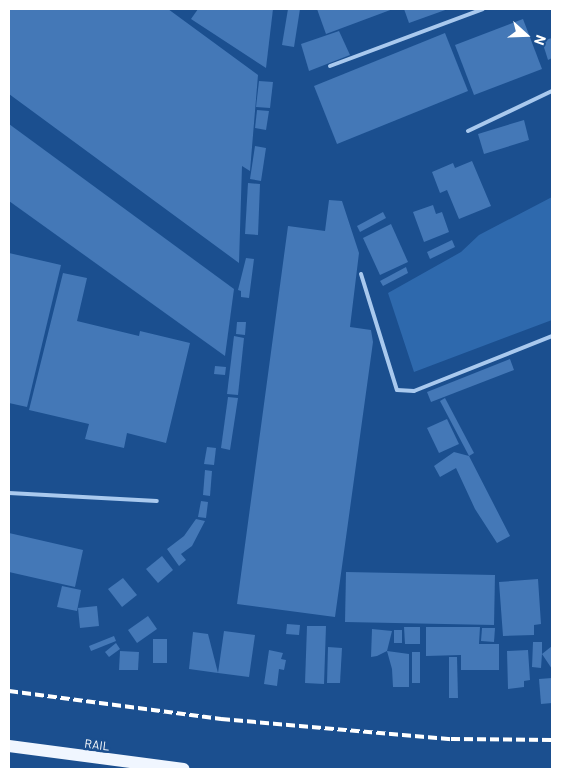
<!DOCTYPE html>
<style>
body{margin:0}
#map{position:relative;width:561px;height:778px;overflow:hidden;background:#1b4f8f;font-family:Barlow,sans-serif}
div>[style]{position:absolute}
.green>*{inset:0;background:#2e69ad}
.building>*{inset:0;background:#4478b7}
.lane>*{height:4px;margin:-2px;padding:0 2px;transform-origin:2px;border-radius:2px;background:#a9c9ee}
.primary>*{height:12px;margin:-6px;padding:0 6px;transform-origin:6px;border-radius:6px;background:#f0f6ff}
.rail>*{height:4px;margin-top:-2px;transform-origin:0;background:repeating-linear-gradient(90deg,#fff 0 9px,transparent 0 13px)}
span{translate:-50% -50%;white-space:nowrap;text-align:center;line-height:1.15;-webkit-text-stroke:5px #1b4f8f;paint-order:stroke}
.street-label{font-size:12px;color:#fff}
.frame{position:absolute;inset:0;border:10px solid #fff;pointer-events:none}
.north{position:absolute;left:501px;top:10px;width:50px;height:50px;-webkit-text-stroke:4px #1b4f8f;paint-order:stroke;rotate:110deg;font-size:14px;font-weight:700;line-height:20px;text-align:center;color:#fff}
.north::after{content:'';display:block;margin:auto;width:18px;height:22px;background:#fff;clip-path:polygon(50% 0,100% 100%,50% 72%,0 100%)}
</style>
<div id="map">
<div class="green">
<div style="clip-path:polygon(552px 197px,552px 320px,414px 372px,388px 293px,461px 252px,479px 235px)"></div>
</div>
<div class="building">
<div style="clip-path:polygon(9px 9px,168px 9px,258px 75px,250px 171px,242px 166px,239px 263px,9px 94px)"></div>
<div style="clip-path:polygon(198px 9px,273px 9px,266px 68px,191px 19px)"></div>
<div style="clip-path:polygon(288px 9px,300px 9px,294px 47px,282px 45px)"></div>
<div style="clip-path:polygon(317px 9px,393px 9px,326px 34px)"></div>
<div style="clip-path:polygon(404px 9px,448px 9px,409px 23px)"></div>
<div style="clip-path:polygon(523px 19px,542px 69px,474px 95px,455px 45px)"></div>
<div style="clip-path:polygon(339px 31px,350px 55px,309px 71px,301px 44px)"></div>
<div style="clip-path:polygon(445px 33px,468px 91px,337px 144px,314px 86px)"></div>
<div style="clip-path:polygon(552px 38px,552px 58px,548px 60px,542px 41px)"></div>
<div style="clip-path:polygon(259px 81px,273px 82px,270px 108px,256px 107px)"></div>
<div style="clip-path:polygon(257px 110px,269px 111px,266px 130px,255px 128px)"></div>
<div style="clip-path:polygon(524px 120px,529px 140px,484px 154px,478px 134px)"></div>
<div style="clip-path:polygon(9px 124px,234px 289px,225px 356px,9px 201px)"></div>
<div style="clip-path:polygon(255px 146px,266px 148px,261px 181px,250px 179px)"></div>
<div style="clip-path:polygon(472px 161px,491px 206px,459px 219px,447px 190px,440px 193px,432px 172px,453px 163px,455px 168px)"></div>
<div style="clip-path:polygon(248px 183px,260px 184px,258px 235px,245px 234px)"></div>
<div style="clip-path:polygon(329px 200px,342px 201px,359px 253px,350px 327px,371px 330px,373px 342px,335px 617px,237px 604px,288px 226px,325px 231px)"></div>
<div style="clip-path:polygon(433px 205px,436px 214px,442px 212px,449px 232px,424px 242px,413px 212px)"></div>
<div style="clip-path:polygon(383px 212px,386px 218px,360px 232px,357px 226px)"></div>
<div style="clip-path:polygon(391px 224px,408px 262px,380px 275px,363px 238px)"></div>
<div style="clip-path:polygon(452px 240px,455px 247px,430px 259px,427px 252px)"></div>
<div style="clip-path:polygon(9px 253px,61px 265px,27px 407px,9px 403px)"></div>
<div style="clip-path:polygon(246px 258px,254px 259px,249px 298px,241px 297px,241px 291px,238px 290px)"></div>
<div style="clip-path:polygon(406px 267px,408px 273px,383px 286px,380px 281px)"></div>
<div style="clip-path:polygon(63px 273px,87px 278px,77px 321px,139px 336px,140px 331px,190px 343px,166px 443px,127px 433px,124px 448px,85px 439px,89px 424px,29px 410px)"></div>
<div style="clip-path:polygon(237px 322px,246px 322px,245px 335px,236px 334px)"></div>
<div style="clip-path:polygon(234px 336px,244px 338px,238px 395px,227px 394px)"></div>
<div style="clip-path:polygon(510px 359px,514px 370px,431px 402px,427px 392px)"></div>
<div style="clip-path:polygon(215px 366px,226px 367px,225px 375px,214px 374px)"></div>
<div style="clip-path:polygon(228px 397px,238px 398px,230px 450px,221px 448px)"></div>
<div style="clip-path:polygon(445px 398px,474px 453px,469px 456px,440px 401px)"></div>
<div style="clip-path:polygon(447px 419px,459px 444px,439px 453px,427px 428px)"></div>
<div style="clip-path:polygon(207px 447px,216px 448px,214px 465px,204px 464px)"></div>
<div style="clip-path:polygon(454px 452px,469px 456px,510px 536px,497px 543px,475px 509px,456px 468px,440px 477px,434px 466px)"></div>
<div style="clip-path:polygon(205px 470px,212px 471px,210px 496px,203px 495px)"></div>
<div style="clip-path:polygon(201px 501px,208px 502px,206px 518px,198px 517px)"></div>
<div style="clip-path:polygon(196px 519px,205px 521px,192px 546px,181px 554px,186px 560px,179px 566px,167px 549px,184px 536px)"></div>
<div style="clip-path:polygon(9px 533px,83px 550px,75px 587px,9px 572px)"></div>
<div style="clip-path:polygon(162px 556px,173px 570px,158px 583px,146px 569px)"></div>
<div style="clip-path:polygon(346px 572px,495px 575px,494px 625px,345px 622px)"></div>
<div style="clip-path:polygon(123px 578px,137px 595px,122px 607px,108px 589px)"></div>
<div style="clip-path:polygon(538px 579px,541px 624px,534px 625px,534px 635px,503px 636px,499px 582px)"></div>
<div style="clip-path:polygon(62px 586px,81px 590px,77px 611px,57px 607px)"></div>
<div style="clip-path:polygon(97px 606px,99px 626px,80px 628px,78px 608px)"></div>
<div style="clip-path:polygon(148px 616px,157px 629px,137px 643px,128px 630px)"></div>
<div style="clip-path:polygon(287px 624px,300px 625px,299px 635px,286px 634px)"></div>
<div style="clip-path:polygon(307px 626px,326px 626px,324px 684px,305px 683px)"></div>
<div style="clip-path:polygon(404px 627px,420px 627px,420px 644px,405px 644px)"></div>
<div style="clip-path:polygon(426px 627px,480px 627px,479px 644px,499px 644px,499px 670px,461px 670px,461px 655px,426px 656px)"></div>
<div style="clip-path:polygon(482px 628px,495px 628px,494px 642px,481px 641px)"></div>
<div style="clip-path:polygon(372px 629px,392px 631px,387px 651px,377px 656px,371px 657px)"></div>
<div style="clip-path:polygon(394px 630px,402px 630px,402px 643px,394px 643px)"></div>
<div style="clip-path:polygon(224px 631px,255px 635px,249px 677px,218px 673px)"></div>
<div style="clip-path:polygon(193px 632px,208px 634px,218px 673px,189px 669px)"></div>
<div style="clip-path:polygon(114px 636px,116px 641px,91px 651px,89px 646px)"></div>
<div style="clip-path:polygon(153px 639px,167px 639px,167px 663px,153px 663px)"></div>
<div style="clip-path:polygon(533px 642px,542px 642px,542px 654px,552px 646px,552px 669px,542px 654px,541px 668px,532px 667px)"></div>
<div style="clip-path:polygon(116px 643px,120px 649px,109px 657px,105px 652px)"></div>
<div style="clip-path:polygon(328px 647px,342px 648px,340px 683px,327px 683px)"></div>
<div style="clip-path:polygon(269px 650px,283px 653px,281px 659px,286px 660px,284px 670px,279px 669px,277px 686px,264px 684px)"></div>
<div style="clip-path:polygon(528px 650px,530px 680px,524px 681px,524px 687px,508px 689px,507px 651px)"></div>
<div style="clip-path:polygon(120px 651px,139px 652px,138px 670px,119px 670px)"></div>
<div style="clip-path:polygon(387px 651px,409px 654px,409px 687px,393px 687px,392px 669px)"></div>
<div style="clip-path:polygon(412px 652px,420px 652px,420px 683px,412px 683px)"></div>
<div style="clip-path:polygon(449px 657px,457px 657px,458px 698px,449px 698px)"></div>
<div style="clip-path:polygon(552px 678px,552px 703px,541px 704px,539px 679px)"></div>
</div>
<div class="lane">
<div style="left:330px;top:66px;width:163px;rotate:-20.4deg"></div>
<div style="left:468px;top:131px;width:93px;rotate:-25.5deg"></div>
<div style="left:361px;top:274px;width:121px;rotate:72.8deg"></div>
<div style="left:397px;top:390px;width:17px;rotate:3deg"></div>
<div style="left:414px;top:391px;width:149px;rotate:-21.7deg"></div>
<div style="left:9px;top:493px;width:148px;rotate:3.1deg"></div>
</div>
<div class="primary">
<div style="left:9px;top:746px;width:176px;rotate:7.5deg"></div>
</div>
<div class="rail">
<div style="left:9px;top:691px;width:214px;rotate:7.5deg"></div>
<div style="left:221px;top:719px;width:231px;rotate:5deg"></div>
<div style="left:451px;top:739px;width:101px;rotate:0.6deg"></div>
</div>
<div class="street-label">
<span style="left:97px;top:745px;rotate:7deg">RAIL</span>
</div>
<div class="frame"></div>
<div class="north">N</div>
</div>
